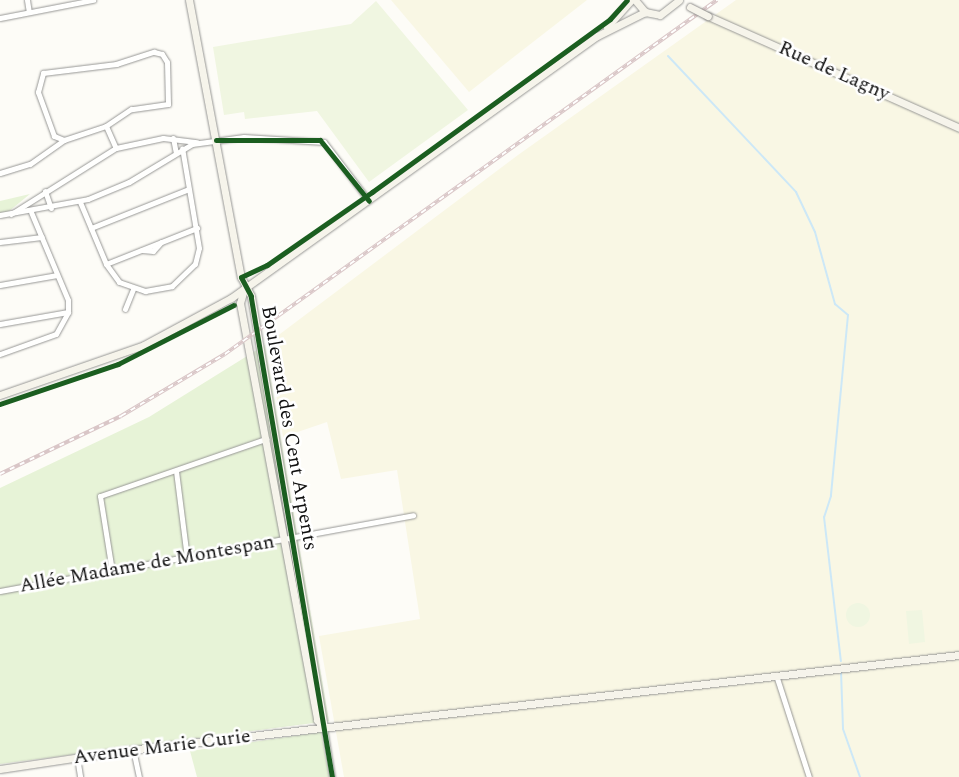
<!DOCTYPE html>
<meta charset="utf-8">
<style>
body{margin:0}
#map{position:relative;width:959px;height:777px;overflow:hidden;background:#fdfcf7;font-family:Spectral,serif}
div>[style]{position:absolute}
.farmland>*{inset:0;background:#f9f7e4}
.green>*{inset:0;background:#e7f3d7}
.pitch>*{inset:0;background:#f0f6e1}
.round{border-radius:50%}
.stream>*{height:2px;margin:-1px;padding:0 1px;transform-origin:1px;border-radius:1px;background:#cde8f7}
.roads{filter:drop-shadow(0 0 1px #979795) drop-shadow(0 0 1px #979795)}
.street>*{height:5px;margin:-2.5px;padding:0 2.5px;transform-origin:2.5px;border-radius:2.5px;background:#fffffe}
.secondary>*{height:7px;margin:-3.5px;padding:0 3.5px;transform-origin:3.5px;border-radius:3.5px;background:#f6f4eb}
.rail>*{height:4px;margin-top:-2px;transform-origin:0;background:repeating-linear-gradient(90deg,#fff 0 5.5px,#d9c6c7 0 11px);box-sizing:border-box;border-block:1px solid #d9c6c7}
.bridges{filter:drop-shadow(0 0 1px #8e8d8b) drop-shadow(0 0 1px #8e8d8b)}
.secondary-bridge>*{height:7px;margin:-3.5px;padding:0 3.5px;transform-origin:3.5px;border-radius:3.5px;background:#f6f4eb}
.cycleway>*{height:5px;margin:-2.5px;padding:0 2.5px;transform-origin:2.5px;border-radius:2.5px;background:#1b5e20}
span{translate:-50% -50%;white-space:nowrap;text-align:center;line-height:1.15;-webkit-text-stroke:5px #fff;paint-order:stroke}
.street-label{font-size:20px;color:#111}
</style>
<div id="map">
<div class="farmland">
<div style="clip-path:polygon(391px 0,587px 0,469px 92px)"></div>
<div style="clip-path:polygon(736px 0,959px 0,959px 777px,344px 777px,319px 636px,420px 619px,397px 470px,341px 479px,327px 422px,283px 437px,268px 343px,518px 155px)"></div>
</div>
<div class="green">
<div style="clip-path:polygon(30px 194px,8px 212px,0 213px,0 201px)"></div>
<div style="clip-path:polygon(265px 345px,329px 721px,0 764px,0 488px,149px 417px)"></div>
<div style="clip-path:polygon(321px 732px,329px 777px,197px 777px,190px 751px)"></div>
</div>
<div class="pitch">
<div style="clip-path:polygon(376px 1px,468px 110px,369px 182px,317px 111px,245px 119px,244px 112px,224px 115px,213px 47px,351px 24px)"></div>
<div class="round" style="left:846px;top:603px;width:24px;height:24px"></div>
<div style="clip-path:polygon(922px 610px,925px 642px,909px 644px,906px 611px)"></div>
</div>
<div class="stream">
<div style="left:668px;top:56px;width:187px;rotate:46.7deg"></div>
<div style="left:796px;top:192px;width:44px;rotate:64.6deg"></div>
<div style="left:815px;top:232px;width:75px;rotate:74.5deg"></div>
<div style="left:835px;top:304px;width:17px;rotate:40deg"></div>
<div style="left:848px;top:315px;width:182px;rotate:95.4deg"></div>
<div style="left:831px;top:496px;width:22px;rotate:108deg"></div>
<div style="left:824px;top:517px;width:145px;rotate:83.3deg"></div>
<div style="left:841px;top:671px;width:58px;rotate:88deg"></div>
<div style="left:843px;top:729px;width:51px;rotate:70.5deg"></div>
</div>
<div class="roads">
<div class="street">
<div style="left:27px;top:0;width:12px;rotate:81deg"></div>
<div style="left:0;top:18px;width:95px;rotate:-11deg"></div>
<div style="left:154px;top:52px;width:8px;rotate:14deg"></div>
<div style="left:162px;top:54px;width:9px;rotate:58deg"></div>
<div style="left:167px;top:62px;width:42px;rotate:88.6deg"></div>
<div style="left:168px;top:104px;width:37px;rotate:172deg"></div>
<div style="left:131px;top:109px;width:30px;rotate:146deg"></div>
<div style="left:106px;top:126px;width:44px;rotate:161.6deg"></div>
<div style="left:64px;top:140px;width:11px;rotate:-158deg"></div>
<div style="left:54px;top:136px;width:47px;rotate:-110deg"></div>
<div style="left:38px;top:92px;width:20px;rotate:-75deg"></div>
<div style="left:43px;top:73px;width:74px;rotate:-7deg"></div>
<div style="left:116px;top:64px;width:40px;rotate:-18deg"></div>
<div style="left:106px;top:126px;width:24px;rotate:66deg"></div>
<div style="left:173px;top:138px;width:15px;rotate:79deg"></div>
<div style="left:0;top:173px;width:31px;rotate:-17deg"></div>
<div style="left:30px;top:164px;width:42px;rotate:-35.2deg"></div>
<div style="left:45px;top:191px;width:18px;rotate:71deg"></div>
<div style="left:80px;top:202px;width:67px;rotate:67.2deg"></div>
<div style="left:106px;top:264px;width:22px;rotate:54deg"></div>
<div style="left:119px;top:282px;width:28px;rotate:19deg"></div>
<div style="left:145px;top:291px;width:27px;rotate:-10deg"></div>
<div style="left:172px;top:286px;width:32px;rotate:-44deg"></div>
<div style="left:195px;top:264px;width:16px;rotate:-76deg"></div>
<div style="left:199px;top:248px;width:101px;rotate:-99.6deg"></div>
<div style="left:11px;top:214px;width:124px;rotate:-32.2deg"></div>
<div style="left:116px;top:148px;width:48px;rotate:-12deg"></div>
<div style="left:163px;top:138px;width:34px;rotate:7deg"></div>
<div style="left:0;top:215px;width:89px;rotate:-10.3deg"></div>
<div style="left:88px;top:199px;width:44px;rotate:-22.5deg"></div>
<div style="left:129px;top:182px;width:74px;rotate:-31.1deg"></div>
<div style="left:192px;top:144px;width:52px;rotate:-7.7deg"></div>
<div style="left:244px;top:137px;width:80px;rotate:3.6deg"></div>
<div style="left:324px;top:142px;width:74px;rotate:52.7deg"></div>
<div style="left:91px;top:228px;width:105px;rotate:-21.7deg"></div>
<div style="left:0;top:242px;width:42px;rotate:-6.8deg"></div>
<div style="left:142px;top:250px;width:11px;rotate:5deg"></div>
<div style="left:153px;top:251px;width:12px;rotate:-48deg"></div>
<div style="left:106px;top:264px;width:98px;rotate:-21.6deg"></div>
<div style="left:0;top:285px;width:58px;rotate:-10deg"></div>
<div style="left:125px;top:309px;width:22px;rotate:-68deg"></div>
<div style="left:0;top:324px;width:69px;rotate:-10deg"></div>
<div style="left:0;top:354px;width:59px;rotate:-19.7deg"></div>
<div style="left:56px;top:334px;width:25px;rotate:-61deg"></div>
<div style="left:68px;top:312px;width:12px;rotate:-90deg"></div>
<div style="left:68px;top:300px;width:95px;rotate:-112.8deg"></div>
<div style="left:176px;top:471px;width:88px;rotate:82.8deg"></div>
<div style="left:112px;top:571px;width:76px;rotate:-99.1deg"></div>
<div style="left:100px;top:496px;width:176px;rotate:-19deg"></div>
<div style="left:0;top:591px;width:420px;rotate:-10.4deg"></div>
<div style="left:776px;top:675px;width:107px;rotate:72.1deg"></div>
<div style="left:324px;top:727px;width:51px;rotate:80.9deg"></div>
<div style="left:133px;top:749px;width:29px;rotate:78deg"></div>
<div style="left:77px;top:757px;width:20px;rotate:81deg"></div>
</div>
<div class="secondary">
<div style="left:189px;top:0;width:282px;rotate:79.4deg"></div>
<div style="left:241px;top:277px;width:21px;rotate:62deg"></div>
<div style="left:251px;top:296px;width:437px;rotate:80.4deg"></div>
<div style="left:635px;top:0;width:16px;rotate:50deg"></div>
<div style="left:645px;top:12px;width:15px;rotate:11deg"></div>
<div style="left:660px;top:15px;width:24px;rotate:-38deg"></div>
<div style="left:708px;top:16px;width:275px;rotate:24deg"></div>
<div style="left:607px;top:27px;width:36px;rotate:-48deg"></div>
<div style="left:244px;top:289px;width:15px;rotate:106deg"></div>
<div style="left:240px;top:303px;width:424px;rotate:79.5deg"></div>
<div style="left:317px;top:720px;width:10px;rotate:45deg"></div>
<div style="left:0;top:395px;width:152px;rotate:-19.1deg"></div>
<div style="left:144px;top:345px;width:99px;rotate:-28.4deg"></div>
<div style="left:231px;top:298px;width:450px;rotate:-35.6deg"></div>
<div style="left:597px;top:36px;width:54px;rotate:-26.6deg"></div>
<div style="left:0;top:769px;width:121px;rotate:-8.5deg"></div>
<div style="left:120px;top:751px;width:844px;rotate:-6.53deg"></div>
</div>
</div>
<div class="rail">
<div style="left:0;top:474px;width:134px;rotate:-25.6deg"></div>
<div style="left:121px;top:416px;width:121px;rotate:-30.8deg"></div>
<div style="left:225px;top:354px;width:606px;rotate:-35.74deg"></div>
</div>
<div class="bridges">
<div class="secondary-bridge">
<div style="left:690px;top:7px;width:20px;rotate:27deg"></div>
</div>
</div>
<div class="cycleway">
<div style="left:216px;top:140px;width:104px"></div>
<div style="left:320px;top:140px;width:78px;rotate:51.2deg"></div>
<div style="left:0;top:404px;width:125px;rotate:-18.7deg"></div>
<div style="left:118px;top:364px;width:130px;rotate:-27deg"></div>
<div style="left:332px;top:777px;width:488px;rotate:-99.6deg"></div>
<div style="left:251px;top:296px;width:21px;rotate:-118deg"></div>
<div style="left:241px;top:277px;width:29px;rotate:-25deg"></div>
<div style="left:267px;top:265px;width:128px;rotate:-34.8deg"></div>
<div style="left:372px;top:192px;width:294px;rotate:-36deg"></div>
<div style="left:610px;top:19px;width:25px;rotate:-48deg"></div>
</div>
<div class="street-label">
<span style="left:834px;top:71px;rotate:24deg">Rue de Lagny</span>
<span style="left:289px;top:428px;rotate:80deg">Boulevard des Cent Arpents</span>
<span style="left:147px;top:564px;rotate:-10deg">Allée Madame de Montespan</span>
<span style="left:162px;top:747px;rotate:-7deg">Avenue Marie Curie</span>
</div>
</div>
